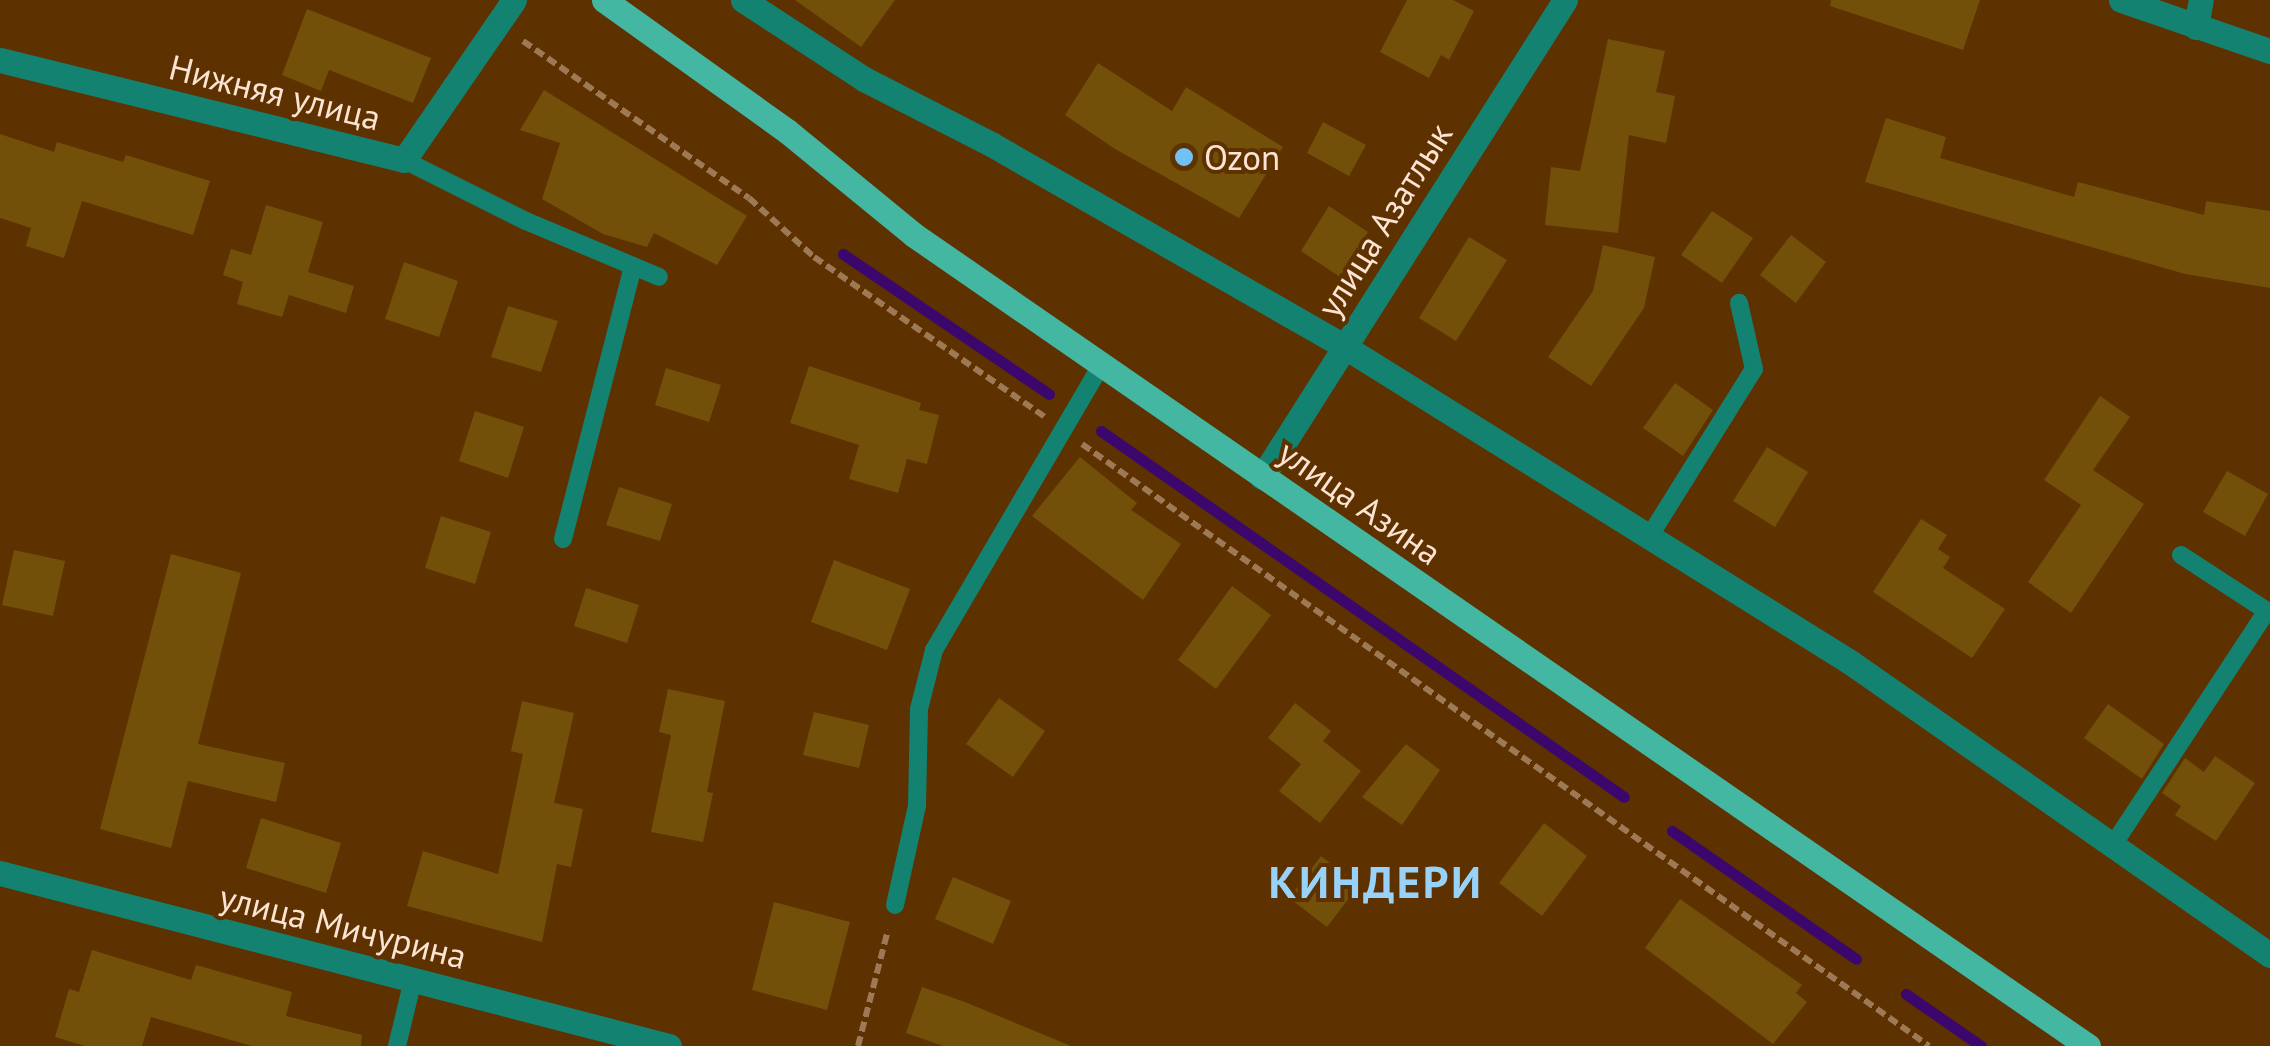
<!DOCTYPE html>
<meta charset="utf-8">
<style>
body{margin:0}
#map{position:relative;width:2270px;height:1046px;overflow:hidden;background:#5e3101;font-family:"PT Sans",sans-serif}
div>[style]{position:absolute}
.stream>*{height:11px;margin:-5.5px;padding:0 5.5px;transform-origin:5.5px;border-radius:5.5px;background:#3b076d}
.building>*{inset:0;background:#725009}
.path>*{height:6px;margin-top:-3px;transform-origin:0;background:repeating-linear-gradient(90deg,#9d7955 0 10px,transparent 0 15px)}
.lane>*{height:18px;margin:-9px;padding:0 9px;transform-origin:9px;border-radius:9px;background:#148271}
.street>*{height:25px;margin:-12.5px;padding:0 12.5px;transform-origin:12.5px;border-radius:12.5px;background:#148271}
.primary>*{height:25px;margin:-12.5px;padding:0 12.5px;transform-origin:12.5px;border-radius:12.5px;background:#43b7a2}
.dots>*{width:28px;height:28px;translate:-50% -50%;box-sizing:border-box;border:5px solid #5e3101;border-radius:50%}
span{translate:-50% -50%;white-space:nowrap;text-align:center;line-height:1.15;-webkit-text-stroke:8px #5e3101;paint-order:stroke}
.street-label{font-size:35px;color:#fbe4d3}
.poi-label{font-size:35px;color:#fbe4d3}
.left{translate:0 -50%;text-align:left}
.district-label{font-size:45px;color:#99d2f9;font-weight:700;letter-spacing:2.5px}
</style>
<div id="map">
<div class="stream">
<div style="left:843px;top:254px;width:249px;rotate:34.2deg"></div>
<div style="left:1101px;top:431px;width:638px;rotate:34.98deg"></div>
<div style="left:1672px;top:831px;width:224px;rotate:34.8deg"></div>
<div style="left:1906px;top:994px;width:91px;rotate:34.7deg"></div>
</div>
<div class="building">
<div style="clip-path:polygon(795px 0,895px 0,861px 47px)"></div>
<div style="clip-path:polygon(1407px 0,1453px 0,1474px 11px,1449px 60px,1441px 55px,1429px 78px,1380px 52px)"></div>
<div style="clip-path:polygon(1831px 0,1980px 0,1963px 50px,1830px 6px)"></div>
<div style="clip-path:polygon(307px 9px,431px 58px,413px 103px,329px 70px,321px 91px,282px 75px)"></div>
<div style="clip-path:polygon(1608px 39px,1665px 51px,1656px 92px,1675px 96px,1666px 143px,1629px 135px,1618px 233px,1545px 225px,1551px 167px,1580px 171px)"></div>
<div style="clip-path:polygon(1098px 63px,1172px 111px,1186px 87px,1283px 147px,1239px 218px,1115px 149px,1065px 115px)"></div>
<div style="clip-path:polygon(544px 90px,747px 216px,717px 265px,654px 233px,647px 247px,603px 234px,542px 199px,560px 143px,520px 130px)"></div>
<div style="clip-path:polygon(1886px 118px,1946px 137px,1940px 158px,2074px 197px,2078px 182px,2204px 215px,2206px 201px,2270px 211px,2270px 288px,2185px 274px,1865px 182px)"></div>
<div style="clip-path:polygon(1323px 122px,1366px 145px,1349px 176px,1307px 153px)"></div>
<div style="clip-path:polygon(0 134px,54px 152px,57px 142px,123px 162px,126px 155px,210px 181px,193px 235px,82px 201px,64px 258px,26px 246px,31px 228px,0 218px)"></div>
<div style="clip-path:polygon(266px 205px,323px 222px,308px 272px,354px 286px,346px 313px,289px 295px,282px 317px,237px 304px,243px 282px,223px 275px,231px 249px,251px 255px)"></div>
<div style="clip-path:polygon(1329px 206px,1368px 232px,1340px 277px,1301px 251px)"></div>
<div style="clip-path:polygon(1712px 211px,1753px 238px,1722px 283px,1681px 255px)"></div>
<div style="clip-path:polygon(1791px 235px,1826px 262px,1796px 303px,1760px 275px)"></div>
<div style="clip-path:polygon(1469px 237px,1507px 260px,1456px 341px,1419px 318px)"></div>
<div style="clip-path:polygon(1603px 245px,1655px 257px,1644px 308px,1591px 386px,1548px 357px,1593px 291px)"></div>
<div style="clip-path:polygon(404px 262px,458px 281px,439px 337px,385px 319px)"></div>
<div style="clip-path:polygon(508px 306px,558px 321px,541px 372px,491px 357px)"></div>
<div style="clip-path:polygon(809px 366px,921px 403px,919px 410px,939px 415px,927px 464px,907px 459px,898px 493px,849px 479px,859px 445px,790px 423px)"></div>
<div style="clip-path:polygon(666px 368px,721px 385px,709px 422px,655px 405px)"></div>
<div style="clip-path:polygon(1675px 383px,1713px 410px,1683px 456px,1643px 428px)"></div>
<div style="clip-path:polygon(2100px 396px,2130px 417px,2093px 470px,2144px 504px,2071px 613px,2028px 582px,2081px 505px,2044px 480px)"></div>
<div style="clip-path:polygon(475px 411px,524px 427px,508px 478px,459px 461px)"></div>
<div style="clip-path:polygon(1767px 447px,1808px 472px,1775px 527px,1733px 501px)"></div>
<div style="clip-path:polygon(1080px 457px,1137px 503px,1131px 510px,1181px 544px,1143px 600px,1032px 516px)"></div>
<div style="clip-path:polygon(2227px 471px,2268px 494px,2245px 536px,2203px 512px)"></div>
<div style="clip-path:polygon(619px 487px,672px 504px,660px 541px,606px 525px)"></div>
<div style="clip-path:polygon(441px 516px,491px 532px,475px 584px,425px 568px)"></div>
<div style="clip-path:polygon(1921px 519px,1947px 535px,1938px 549px,1950px 557px,1943px 568px,2005px 609px,1972px 658px,1873px 592px)"></div>
<div style="clip-path:polygon(14px 550px,65px 561px,53px 616px,2px 605px)"></div>
<div style="clip-path:polygon(171px 554px,241px 573px,198px 744px,285px 763px,276px 802px,188px 781px,171px 848px,100px 829px)"></div>
<div style="clip-path:polygon(834px 560px,910px 589px,887px 650px,811px 622px)"></div>
<div style="clip-path:polygon(1232px 586px,1271px 615px,1216px 689px,1178px 660px)"></div>
<div style="clip-path:polygon(586px 588px,639px 605px,627px 643px,574px 626px)"></div>
<div style="clip-path:polygon(668px 689px,725px 701px,707px 792px,713px 793px,703px 842px,651px 832px,671px 735px,659px 732px)"></div>
<div style="clip-path:polygon(999px 698px,1045px 731px,1013px 777px,966px 744px)"></div>
<div style="clip-path:polygon(522px 701px,574px 713px,554px 803px,583px 809px,571px 867px,557px 864px,542px 942px,407px 906px,423px 851px,498px 874px,523px 754px,511px 751px)"></div>
<div style="clip-path:polygon(1295px 703px,1331px 731px,1323px 741px,1361px 771px,1320px 823px,1279px 791px,1301px 764px,1268px 738px)"></div>
<div style="clip-path:polygon(2108px 704px,2164px 744px,2142px 779px,2084px 738px)"></div>
<div style="clip-path:polygon(814px 712px,869px 725px,859px 768px,803px 755px)"></div>
<div style="clip-path:polygon(1406px 744px,1440px 770px,1402px 825px,1362px 797px)"></div>
<div style="clip-path:polygon(2215px 756px,2255px 783px,2216px 841px,2175px 815px,2181px 806px,2162px 793px,2185px 758px,2204px 772px)"></div>
<div style="clip-path:polygon(261px 818px,341px 843px,326px 893px,246px 868px)"></div>
<div style="clip-path:polygon(1544px 823px,1587px 856px,1542px 916px,1499px 883px)"></div>
<div style="clip-path:polygon(1321px 856px,1359px 885px,1327px 927px,1289px 898px)"></div>
<div style="clip-path:polygon(953px 877px,1011px 901px,993px 944px,935px 919px)"></div>
<div style="clip-path:polygon(1680px 899px,1802px 985px,1796px 993px,1807px 1002px,1773px 1044px,1645px 948px)"></div>
<div style="clip-path:polygon(774px 902px,850px 922px,827px 1010px,752px 990px)"></div>
<div style="clip-path:polygon(92px 950px,191px 980px,196px 965px,292px 992px,286px 1016px,362px 1035px,361px 1046px,252px 1046px,151px 1017px,142px 1046px,85px 1046px,55px 1037px,69px 989px,79px 992px)"></div>
<div style="clip-path:polygon(922px 987px,965px 1002px,1071px 1046px,943px 1046px,906px 1033px)"></div>
</div>
<div class="path">
<div style="left:523px;top:41px;width:275px;rotate:34.8deg"></div>
<div style="left:749px;top:198px;width:88px;rotate:42.2deg"></div>
<div style="left:814px;top:257px;width:280px;rotate:34.7deg"></div>
<div style="left:1082px;top:444px;width:1039px;rotate:35.4deg"></div>
<div style="left:858px;top:1046px;width:120px;rotate:-75.5deg"></div>
</div>
<div class="lane">
<div style="left:404px;top:160px;width:136px;rotate:26.6deg"></div>
<div style="left:526px;top:221px;width:144px;rotate:22.8deg"></div>
<div style="left:1649px;top:537px;width:198px;rotate:-58deg"></div>
<div style="left:1754px;top:369px;width:68px;rotate:-102.8deg"></div>
<div style="left:563px;top:539px;width:282px;rotate:-75.6deg"></div>
<div style="left:2181px;top:555px;width:106px;rotate:33.1deg"></div>
<div style="left:2113px;top:845px;width:280px;rotate:-56.7deg"></div>
<div style="left:895px;top:905px;width:101px;rotate:-77.5deg"></div>
<div style="left:917px;top:806px;width:97px;rotate:-88.8deg"></div>
<div style="left:919px;top:709px;width:61px;rotate:-75.7deg"></div>
<div style="left:934px;top:650px;width:330px;rotate:-59.6deg"></div>
<div style="left:397px;top:1046px;width:68px;rotate:-76.4deg"></div>
</div>
<div class="street">
<div style="left:743px;top:0;width:145px;rotate:33.1deg"></div>
<div style="left:864px;top:79px;width:143px;rotate:27.1deg"></div>
<div style="left:991px;top:144px;width:408px;rotate:29.8deg"></div>
<div style="left:1345px;top:347px;width:595px;rotate:31.95deg"></div>
<div style="left:1850px;top:662px;width:512px;rotate:34.9deg"></div>
<div style="left:2121px;top:0;width:157px;rotate:18.9deg"></div>
<div style="left:2196px;top:27px;width:27px;rotate:-80deg"></div>
<div style="left:0;top:60px;width:416px;rotate:13.9deg"></div>
<div style="left:404px;top:160px;width:194px;rotate:-55.5deg"></div>
<div style="left:1262px;top:477px;width:565px;rotate:-57.58deg"></div>
<div style="left:0;top:873px;width:691px;rotate:14.5deg"></div>
</div>
<div class="primary">
<div style="left:604px;top:0;width:225px;rotate:35.6deg"></div>
<div style="left:787px;top:131px;width:164px;rotate:39.3deg"></div>
<div style="left:914px;top:235px;width:1427px;rotate:34.64deg"></div>
</div>
<div class="dots">
<div style="left:1184px;top:157px;background:#71c1f5"></div>
</div>
<div class="street-label">
<span style="left:275px;top:92px;rotate:14deg">Нижняя улица</span>
<span style="left:1384px;top:220px;rotate:-58deg">улица Азатлык</span>
<span style="left:1360px;top:502px;rotate:35deg">улица Азина</span>
<span style="left:343px;top:926px;rotate:14deg">улица Мичурина</span>
</div>
<div class="poi-label">
<span class="left" style="left:1204px;top:157px">Ozon</span>
</div>
<div class="district-label">
<span style="left:1376px;top:882px">КИНДЕРИ</span>
</div>
</div>
